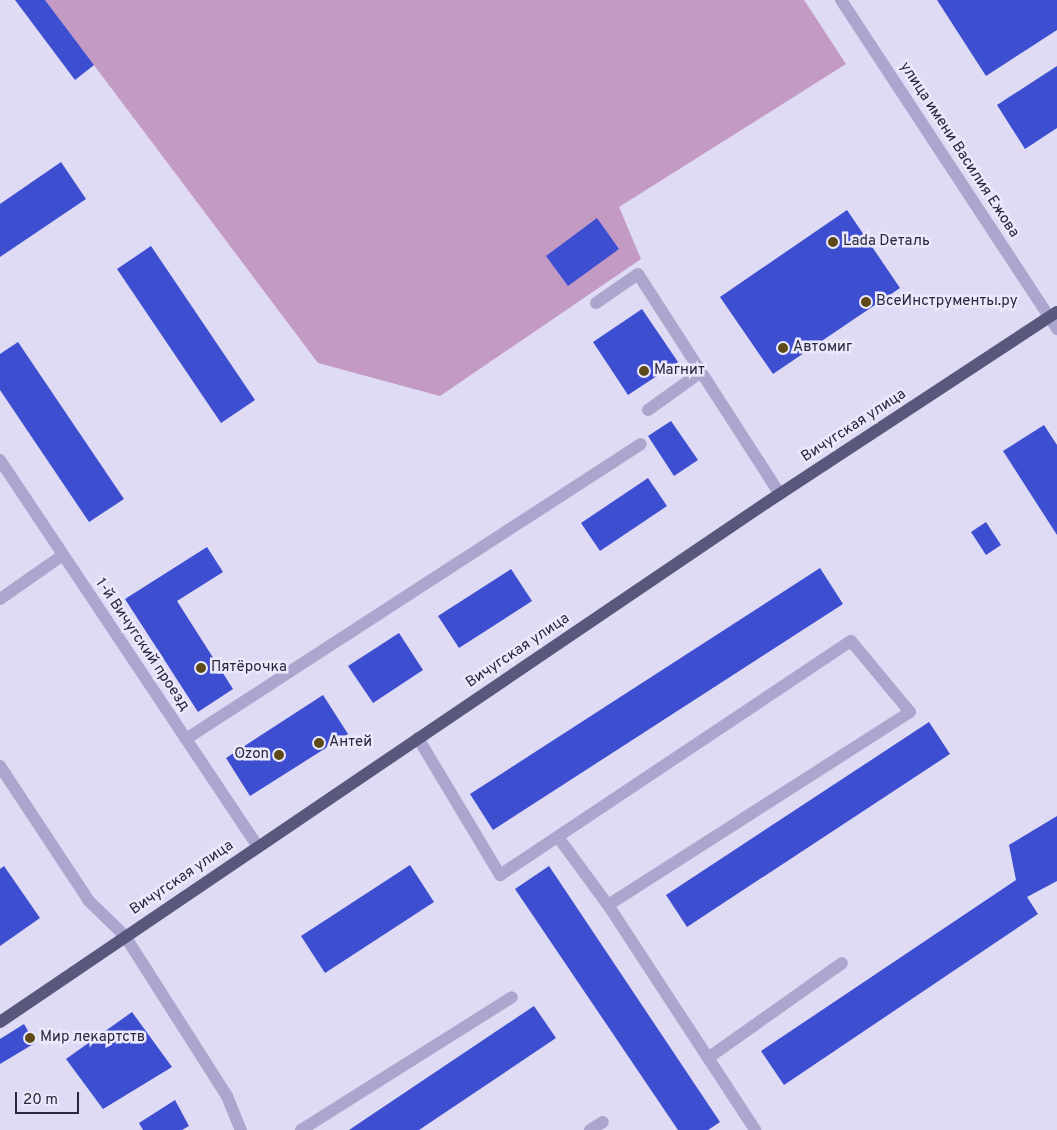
<!DOCTYPE html>
<meta charset="utf-8">
<style>
body{margin:0}
#map{position:relative;width:1057px;height:1130px;overflow:hidden;background:#dfdbf4;font-family:Overpass,sans-serif}
div>[style]{position:absolute}
.green>*{inset:0;background:#c39ac4}
.building>*{inset:0;background:#3d4ed0}
.minor>*{height:12px;margin:-6px;padding:0 6px;transform-origin:6px;border-radius:6px;background:#aaa6cd}
.major>*{height:12px;margin:-6px;padding:0 6px;transform-origin:6px;border-radius:6px;background:#57587c}
.dots>*{width:14px;height:14px;translate:-50% -50%;box-sizing:border-box;border:2px solid #ebe8fb;border-radius:50%}
span{translate:-50% -50%;white-space:nowrap;text-align:center;line-height:1.15;-webkit-text-stroke:5px #ebe8fb;paint-order:stroke}
.street-label{font-size:15px;color:#272839}
.poi-label{font-size:15px;color:#272839}
.left{translate:0 -50%;text-align:left}
.right{translate:-100% -50%;text-align:right}
.scale{position:absolute;left:15px;top:1092px;width:64px;height:22px;box-sizing:border-box;border:2px solid #272839;border-top:0;padding-left:6px;font-size:15px;line-height:18px;white-space:nowrap;color:#272839;-webkit-text-stroke:4px #ebe8fb;paint-order:stroke}
</style>
<div id="map">
<div class="green">
<div style="clip-path:polygon(45px 0,804px 0,846px 64px,619px 207px,641px 259px,440px 396px,318px 363px)"></div>
</div>
<div class="building">
<div style="clip-path:polygon(15px 0,45px 0,94px 65px,75px 80px)"></div>
<div style="clip-path:polygon(937px 0,1057px 0,1057px 30px,986px 76px)"></div>
<div style="clip-path:polygon(1057px 66px,1057px 128px,1025px 149px,997px 105px)"></div>
<div style="clip-path:polygon(61px 162px,86px 199px,0 257px,0 204px)"></div>
<div style="clip-path:polygon(847px 210px,900px 288px,773px 374px,720px 297px)"></div>
<div style="clip-path:polygon(597px 218px,619px 249px,568px 286px,546px 256px)"></div>
<div style="clip-path:polygon(151px 246px,255px 400px,221px 423px,117px 269px)"></div>
<div style="clip-path:polygon(642px 309px,678px 362px,628px 395px,593px 342px)"></div>
<div style="clip-path:polygon(18px 342px,124px 499px,89px 522px,0 390px,0 354px)"></div>
<div style="clip-path:polygon(671px 421px,698px 460px,674px 476px,648px 436px)"></div>
<div style="clip-path:polygon(1044px 425px,1057px 445px,1057px 535px,1003px 451px)"></div>
<div style="clip-path:polygon(648px 478px,667px 506px,600px 551px,581px 523px)"></div>
<div style="clip-path:polygon(986px 522px,1001px 545px,986px 555px,971px 532px)"></div>
<div style="clip-path:polygon(207px 547px,223px 572px,177px 601px,233px 689px,198px 712px,125px 599px)"></div>
<div style="clip-path:polygon(820px 568px,843px 604px,493px 830px,470px 794px)"></div>
<div style="clip-path:polygon(511px 569px,532px 601px,459px 648px,438px 616px)"></div>
<div style="clip-path:polygon(399px 633px,423px 670px,373px 703px,348px 666px)"></div>
<div style="clip-path:polygon(323px 695px,348px 734px,250px 796px,226px 758px)"></div>
<div style="clip-path:polygon(929px 722px,950px 754px,687px 927px,666px 895px)"></div>
<div style="clip-path:polygon(1057px 816px,1057px 881px,1027px 897px,1038px 914px,784px 1085px,761px 1051px,1016px 880px,1009px 845px)"></div>
<div style="clip-path:polygon(410px 865px,434px 902px,325px 973px,301px 936px)"></div>
<div style="clip-path:polygon(4px 866px,40px 918px,0 946px,0 869px)"></div>
<div style="clip-path:polygon(549px 866px,720px 1122px,708px 1130px,678px 1130px,515px 889px)"></div>
<div style="clip-path:polygon(534px 1006px,556px 1038px,419px 1130px,349px 1130px)"></div>
<div style="clip-path:polygon(132px 1012px,172px 1067px,103px 1109px,66px 1059px)"></div>
<div style="clip-path:polygon(24px 1024px,35px 1043px,0 1064px,0 1039px)"></div>
<div style="clip-path:polygon(175px 1100px,189px 1126px,182px 1130px,143px 1130px,139px 1123px)"></div>
</div>
<div class="minor">
<div style="left:841px;top:0;width:394px;rotate:56.7deg"></div>
<div style="left:596px;top:303px;width:51px;rotate:-34.6deg"></div>
<div style="left:638px;top:274px;width:262px;rotate:57.2deg"></div>
<div style="left:648px;top:410px;width:65px;rotate:-35.6deg"></div>
<div style="left:0;top:460px;width:464px;rotate:56.3deg"></div>
<div style="left:0;top:599px;width:77px;rotate:-34.9deg"></div>
<div style="left:418px;top:738px;width:160px;rotate:59.1deg"></div>
<div style="left:500px;top:875px;width:422px;rotate:-33.7deg"></div>
<div style="left:851px;top:641px;width:92px;rotate:50.3deg"></div>
<div style="left:910px;top:712px;width:358px;rotate:147.4deg"></div>
<div style="left:608px;top:905px;width:269px;rotate:56.8deg"></div>
<div style="left:186px;top:739px;width:542px;rotate:-32.96deg"></div>
<div style="left:0;top:766px;width:162px;rotate:56.6deg"></div>
<div style="left:89px;top:901px;width:50px;rotate:44.2deg"></div>
<div style="left:125px;top:936px;width:190px;rotate:57.5deg"></div>
<div style="left:227px;top:1096px;width:37px;rotate:68deg"></div>
<div style="left:558px;top:837px;width:84px;rotate:53.7deg"></div>
<div style="left:708px;top:1058px;width:164px;rotate:-35.3deg"></div>
<div style="left:301px;top:1130px;width:249px;rotate:-32.2deg"></div>
<div style="left:590px;top:1130px;width:15px;rotate:-32deg"></div>
</div>
<div class="major">
<div style="left:0;top:1022px;width:925px;rotate:-34.12deg"></div>
<div style="left:766px;top:503px;width:348px;rotate:-33.3deg"></div>
</div>
<div class="dots">
<div style="left:833px;top:242px;background:#5e4a19"></div>
<div style="left:866px;top:302px;background:#5e4a19"></div>
<div style="left:783px;top:348px;background:#5e4a19"></div>
<div style="left:644px;top:371px;background:#5e4a19"></div>
<div style="left:201px;top:668px;background:#5e4a19"></div>
<div style="left:319px;top:743px;background:#5e4a19"></div>
<div style="left:279px;top:755px;background:#5e4a19"></div>
<div style="left:30px;top:1038px;background:#5e4a19"></div>
</div>
<div class="street-label">
<span style="left:959px;top:150px;rotate:57deg">улица имени Василия Ежова</span>
<span style="left:854px;top:426px;rotate:-33deg">Вичугская улица</span>
<span style="left:142px;top:645px;rotate:56deg">1-й Вичугский проезд</span>
<span style="left:518px;top:651px;rotate:-34deg">Вичугская улица</span>
<span style="left:182px;top:878px;rotate:-34deg">Вичугская улица</span>
</div>
<div class="poi-label">
<span class="left" style="left:843px;top:242px">Lada Dеталь</span>
<span class="left" style="left:876px;top:302px">ВсеИнструменты.ру</span>
<span class="left" style="left:793px;top:348px">Автомиг</span>
<span class="left" style="left:654px;top:371px">Магнит</span>
<span class="left" style="left:211px;top:668px">Пятёрочка</span>
<span class="left" style="left:329px;top:743px">Антей</span>
<span class="right" style="left:269px;top:755px">Ozon</span>
<span class="left" style="left:40px;top:1038px">Мир лекартств</span>
</div>
<div class="scale">20 m</div>
</div>
